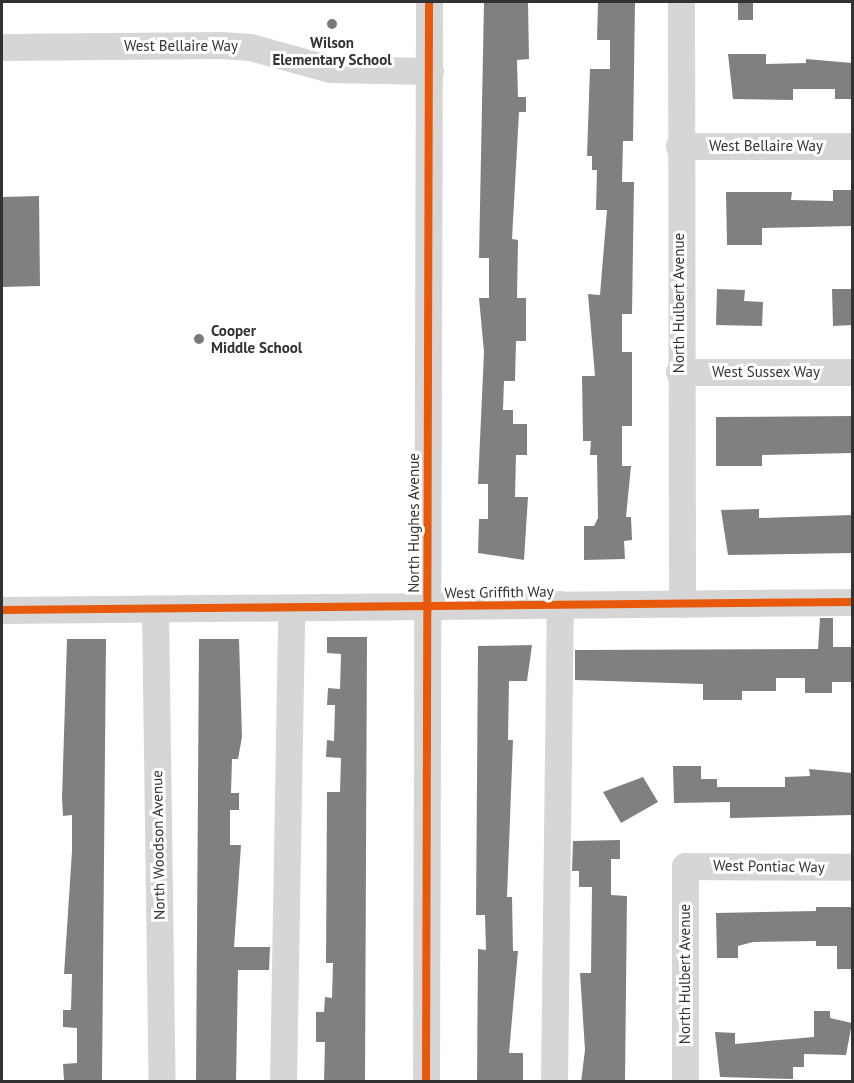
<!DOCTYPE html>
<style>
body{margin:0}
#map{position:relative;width:854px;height:1083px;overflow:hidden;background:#fff;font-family:"PT Sans",sans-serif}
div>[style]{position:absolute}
.building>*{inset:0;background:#808080}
.minor>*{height:27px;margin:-13.5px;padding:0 13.5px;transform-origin:13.5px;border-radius:13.5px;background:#d6d6d6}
.cycleway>*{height:8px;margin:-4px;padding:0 4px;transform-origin:4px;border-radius:4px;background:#e8590c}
.dots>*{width:16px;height:16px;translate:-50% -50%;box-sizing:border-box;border:3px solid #fff;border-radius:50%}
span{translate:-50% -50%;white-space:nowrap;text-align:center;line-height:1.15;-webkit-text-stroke:6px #fff;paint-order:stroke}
.poi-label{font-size:15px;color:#323232;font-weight:700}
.left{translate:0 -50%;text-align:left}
.street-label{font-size:15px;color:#323232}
.frame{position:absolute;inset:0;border:3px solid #323232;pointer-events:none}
</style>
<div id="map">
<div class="building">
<div style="clip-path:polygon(484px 2px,528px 2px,529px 59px,517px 60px,518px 97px,526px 97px,526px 112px,519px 112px,512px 239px,518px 240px,517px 298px,526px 298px,526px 341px,516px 341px,515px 381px,504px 381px,503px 410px,513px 410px,513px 424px,527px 424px,527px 455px,516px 455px,515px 497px,528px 497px,524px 560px,478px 553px,479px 519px,488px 519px,488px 484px,478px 484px,484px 352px,479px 298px,489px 298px,489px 258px,479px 258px)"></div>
<div style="clip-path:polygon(598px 2px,635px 2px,633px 141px,623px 141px,622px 182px,634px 182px,632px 314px,622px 314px,622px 352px,632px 352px,632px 426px,622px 426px,622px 466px,631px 466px,626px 517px,631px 517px,632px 540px,624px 541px,625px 559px,584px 560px,584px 526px,594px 526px,598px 518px,597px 455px,590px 455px,591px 441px,583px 441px,582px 376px,595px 376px,588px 294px,600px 295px,607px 210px,596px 210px,597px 170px,592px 170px,592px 156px,587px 156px,590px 69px,610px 69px,610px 40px,597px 40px)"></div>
<div style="clip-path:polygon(738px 2px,753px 2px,753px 20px,738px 20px)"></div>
<div style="clip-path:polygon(728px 54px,766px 54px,766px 64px,806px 63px,806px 59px,852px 63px,852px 99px,835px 99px,835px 89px,793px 89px,793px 100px,733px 99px)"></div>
<div style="clip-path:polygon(833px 190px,852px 190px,852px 226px,762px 228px,762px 245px,727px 245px,726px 192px,792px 192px,791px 200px,833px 201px)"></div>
<div style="clip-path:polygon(39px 196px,40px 286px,2px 287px,2px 197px)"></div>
<div style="clip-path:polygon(717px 289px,745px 290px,744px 301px,763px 302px,762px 326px,716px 325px)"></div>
<div style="clip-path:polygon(832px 289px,852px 289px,852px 325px,833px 326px)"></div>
<div style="clip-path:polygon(852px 416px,852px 453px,762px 455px,762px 466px,716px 466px,716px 417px)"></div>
<div style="clip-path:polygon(759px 509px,759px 518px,852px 515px,852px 553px,728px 555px,721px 510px)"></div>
<div style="clip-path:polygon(820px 618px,833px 618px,833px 647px,852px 647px,852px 682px,832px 682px,832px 693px,805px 693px,805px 678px,776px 678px,776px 691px,742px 691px,742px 700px,703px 700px,703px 684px,575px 680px,575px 650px,818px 649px)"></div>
<div style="clip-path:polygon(327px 637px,367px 637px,365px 1082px,324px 1082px,325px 1042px,316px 1042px,316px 1012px,324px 1012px,325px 997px,332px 998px,333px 963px,326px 963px,327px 792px,340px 792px,341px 758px,326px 757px,327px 740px,334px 741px,335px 705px,327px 705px,328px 688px,340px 689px,341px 654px,327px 653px)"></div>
<div style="clip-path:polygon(67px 639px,106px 639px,102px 1082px,64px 1081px,63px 1064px,77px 1063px,77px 1028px,63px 1027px,63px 1010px,71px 1010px,72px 974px,64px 974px,72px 851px,72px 815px,63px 816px,62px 798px)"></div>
<div style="clip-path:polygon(199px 639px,239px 639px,242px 737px,238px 759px,232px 759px,231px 793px,239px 793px,239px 810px,230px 810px,230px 845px,241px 845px,234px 947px,270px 947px,269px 970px,238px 970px,236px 1082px,196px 1082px)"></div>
<div style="clip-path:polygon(532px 645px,527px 681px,509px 681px,508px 740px,513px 740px,507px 897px,512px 897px,513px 951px,518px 951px,509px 1053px,523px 1053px,523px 1082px,477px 1082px,478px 949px,486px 950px,485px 915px,476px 915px,478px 646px)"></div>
<div style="clip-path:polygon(673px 766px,701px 766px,701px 779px,717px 779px,717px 787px,785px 787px,785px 777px,810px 776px,809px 769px,852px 773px,852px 815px,730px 818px,730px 802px,674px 803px)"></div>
<div style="clip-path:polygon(643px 777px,658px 802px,621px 823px,603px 792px)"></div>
<div style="clip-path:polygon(620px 840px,620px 859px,611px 859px,611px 895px,627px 896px,625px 1082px,581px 1082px,585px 1050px,580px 973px,591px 973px,592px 887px,579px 887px,579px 871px,572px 871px,573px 841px)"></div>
<div style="clip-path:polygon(816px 907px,852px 907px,852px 969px,837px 969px,837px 946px,816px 946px,816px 941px,753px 942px,738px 946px,738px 958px,717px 958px,716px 913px,816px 911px)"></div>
<div style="clip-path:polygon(814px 1011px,830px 1011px,830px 1018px,852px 1023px,846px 1055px,804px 1054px,804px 1067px,793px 1067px,793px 1079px,720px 1077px,715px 1032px,735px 1033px,735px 1044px,814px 1037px)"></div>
</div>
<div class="minor">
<div style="left:681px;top:2px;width:602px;rotate:89.9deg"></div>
<div style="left:2px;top:47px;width:219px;rotate:-0.5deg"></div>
<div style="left:221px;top:45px;width:29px;rotate:4deg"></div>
<div style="left:250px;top:47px;width:83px;rotate:15.4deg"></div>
<div style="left:330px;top:69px;width:100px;rotate:1.1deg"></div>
<div style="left:679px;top:146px;width:173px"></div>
<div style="left:679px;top:372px;width:173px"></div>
<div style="left:155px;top:609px;width:473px;rotate:89.2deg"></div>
<div style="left:2px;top:610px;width:850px;rotate:-0.54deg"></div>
<div style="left:283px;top:1082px;width:474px;rotate:-89deg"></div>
<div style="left:426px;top:1082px;width:1080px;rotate:-89.84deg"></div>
<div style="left:554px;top:1082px;width:478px;rotate:-89.3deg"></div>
<div style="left:685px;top:1082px;width:216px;rotate:-90deg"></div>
<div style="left:685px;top:866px;width:167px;rotate:0.3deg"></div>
</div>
<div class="cycleway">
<div style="left:2px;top:610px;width:850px;rotate:-0.54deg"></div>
<div style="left:426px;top:1082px;width:1080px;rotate:-89.84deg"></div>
</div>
<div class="dots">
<div style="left:332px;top:24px;background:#7a7a7a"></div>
<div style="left:199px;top:339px;background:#7a7a7a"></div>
</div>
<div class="poi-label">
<span style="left:332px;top:51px">Wilson<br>Elementary School</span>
<span class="left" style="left:211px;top:339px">Cooper<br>Middle School</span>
</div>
<div class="street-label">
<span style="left:181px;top:46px">West Bellaire Way</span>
<span style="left:766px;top:146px">West Bellaire Way</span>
<span style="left:679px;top:303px;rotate:-90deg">North Hulbert Avenue</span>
<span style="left:766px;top:372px">West Sussex Way</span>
<span style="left:414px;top:523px;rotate:-90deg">North Hughes Avenue</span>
<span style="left:499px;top:592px;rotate:-1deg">West Griffith Way</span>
<span style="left:158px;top:845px;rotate:-91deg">North Woodson Avenue</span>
<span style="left:769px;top:866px;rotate:1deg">West Pontiac Way</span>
<span style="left:685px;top:974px;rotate:-90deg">North Hulbert Avenue</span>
</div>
<div class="frame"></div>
</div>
